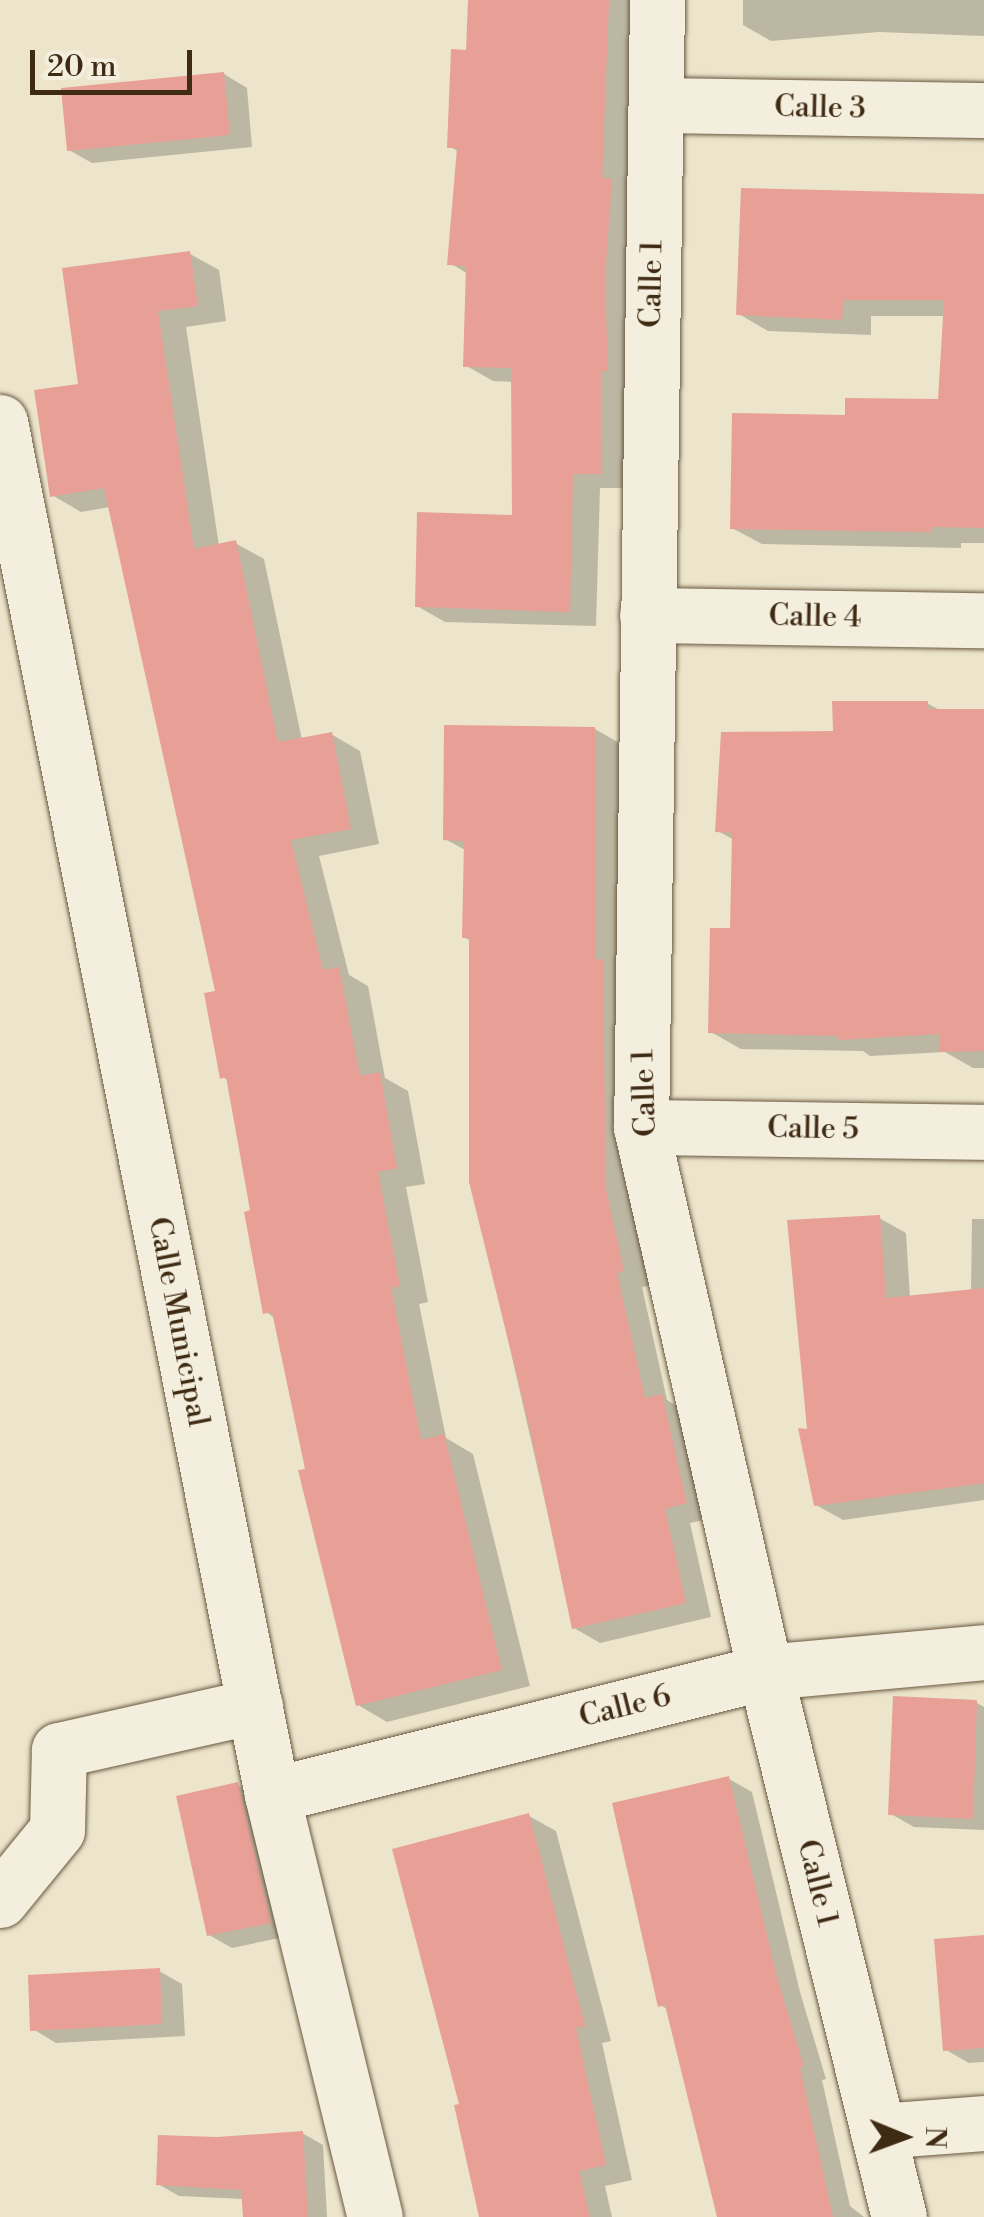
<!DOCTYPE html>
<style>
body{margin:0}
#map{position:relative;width:984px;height:2217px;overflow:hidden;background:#ece5cb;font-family:"Libre Bodoni",serif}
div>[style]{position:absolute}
.shadow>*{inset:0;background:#0003}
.building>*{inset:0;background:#e8a096}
.roads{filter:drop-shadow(0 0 2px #6a5941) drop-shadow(0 0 2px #6a5941)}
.minor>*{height:55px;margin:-27.5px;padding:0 27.5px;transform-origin:27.5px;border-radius:27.5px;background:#f3eedd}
span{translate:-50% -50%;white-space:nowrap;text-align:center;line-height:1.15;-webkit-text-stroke:9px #f3eedd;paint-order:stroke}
.street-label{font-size:30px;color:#3f2a13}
.north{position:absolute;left:854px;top:2087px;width:100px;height:100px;-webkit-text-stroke:8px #f3eedd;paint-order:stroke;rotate:91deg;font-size:28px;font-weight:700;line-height:40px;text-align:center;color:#3f2a13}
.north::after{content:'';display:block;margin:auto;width:35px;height:45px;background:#3f2a13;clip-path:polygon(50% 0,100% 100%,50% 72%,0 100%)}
.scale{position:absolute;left:30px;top:50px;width:162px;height:45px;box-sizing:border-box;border:5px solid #3f2a13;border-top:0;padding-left:12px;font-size:30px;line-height:35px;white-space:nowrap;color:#3f2a13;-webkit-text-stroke:8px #f3eedd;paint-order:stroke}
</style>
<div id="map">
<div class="shadow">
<div style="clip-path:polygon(471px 0,635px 0,629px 488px,600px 488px,596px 626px,445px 622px,417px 606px,515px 518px,514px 382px,493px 381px,465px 365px,468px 274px,450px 263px,459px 152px,449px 146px,469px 53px)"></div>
<div style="clip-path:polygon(743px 0,984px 0,984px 36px,879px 32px,771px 41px,743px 25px)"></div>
<div style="clip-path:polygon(224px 74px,247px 88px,252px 147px,92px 163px,69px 150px)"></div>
<div style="clip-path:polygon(984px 198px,984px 543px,961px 543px,961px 548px,762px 544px,732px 528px,847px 418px,940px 402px,946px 316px,871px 316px,871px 335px,768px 331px,739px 314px)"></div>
<div style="clip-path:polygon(190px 254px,219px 270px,226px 321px,186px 327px,219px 546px,235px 543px,264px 559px,302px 740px,331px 734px,360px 751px,379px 844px,319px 856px,349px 975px,368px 986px,385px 1078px,408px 1091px,425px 1184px,406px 1187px,428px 1302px,419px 1304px,446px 1438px,473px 1454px,530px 1686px,387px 1722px,358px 1705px,275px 1318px,266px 1312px,230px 1081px,222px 1077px,218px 993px,110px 507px,81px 512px,52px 495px,81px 386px)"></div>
<div style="clip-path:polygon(927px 703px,941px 711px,984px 712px,984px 1068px,973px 1068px,945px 1052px,870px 1056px,863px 1051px,741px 1049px,711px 1032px,732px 931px,734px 840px,718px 831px,835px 733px)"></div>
<div style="clip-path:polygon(595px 729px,621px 744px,649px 1286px,642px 1287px,667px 1400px,687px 1412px,712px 1518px,690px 1523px,711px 1617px,600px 1643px,574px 1628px,472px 1182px,471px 941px,464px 937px,467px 851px,445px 839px)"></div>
<div style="clip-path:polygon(879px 1218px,906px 1233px,910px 1298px,971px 1291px,972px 1219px,984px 1219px,984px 1546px,984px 1500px,843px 1520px,816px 1505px,809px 1431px)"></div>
<div style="clip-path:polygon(977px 1703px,984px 1707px,984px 1830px,914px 1827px,891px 1814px)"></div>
<div style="clip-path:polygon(729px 1779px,752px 1792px,800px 1992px,826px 2079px,822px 2080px,850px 2206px,864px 2217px,726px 2217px,669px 2010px,660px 2005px)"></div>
<div style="clip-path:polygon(237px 1785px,261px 1798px,293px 1935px,232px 1948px,209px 1935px)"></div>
<div style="clip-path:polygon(529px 1816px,556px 1831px,611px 2041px,602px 2043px,632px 2180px,605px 2186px,612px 2217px,482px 2217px,462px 2106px)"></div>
<div style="clip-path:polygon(984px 1937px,984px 2062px,969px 2063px,946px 2050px)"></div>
<div style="clip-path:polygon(159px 1971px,182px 1984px,185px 2036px,56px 2043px,33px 2029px)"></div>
<div style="clip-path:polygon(302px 2133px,323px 2145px,327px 2217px,245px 2217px,244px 2199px,179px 2196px,158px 2184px,217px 2139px)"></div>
</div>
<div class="building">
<div style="clip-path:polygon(468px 0,609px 0,602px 178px,612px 179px,605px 278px,608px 371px,601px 371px,602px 474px,573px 474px,570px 612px,415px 607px,417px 512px,512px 515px,511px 368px,463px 367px,466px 266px,447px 265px,457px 148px,447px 148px,451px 49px,466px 50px)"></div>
<div style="clip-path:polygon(224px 72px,230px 135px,67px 151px,61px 88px)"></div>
<div style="clip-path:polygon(741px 188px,984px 194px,984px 528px,932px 527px,932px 532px,730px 529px,732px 413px,845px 415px,845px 398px,938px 399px,944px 300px,843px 300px,842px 320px,736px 315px)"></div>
<div style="clip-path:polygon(190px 251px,198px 306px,158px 311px,194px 549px,236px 540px,278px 742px,332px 732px,351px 829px,291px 840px,323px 970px,339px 967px,360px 1076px,380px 1072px,397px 1168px,378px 1172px,400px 1286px,391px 1288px,421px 1440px,444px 1434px,502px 1670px,356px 1706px,298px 1470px,305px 1469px,272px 1312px,263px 1314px,244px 1212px,250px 1210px,226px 1077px,220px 1079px,204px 993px,215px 991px,104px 488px,50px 497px,34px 390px,78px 384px,62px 268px)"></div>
<div style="clip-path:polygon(832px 701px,928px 701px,928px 709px,984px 709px,984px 1051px,940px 1052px,940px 1034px,838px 1040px,838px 1036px,708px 1033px,710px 928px,730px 928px,732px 833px,715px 832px,721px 732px,833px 731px)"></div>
<div style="clip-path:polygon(444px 725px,595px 727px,596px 959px,603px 960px,606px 1189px,624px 1271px,617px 1273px,645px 1398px,662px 1394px,687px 1503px,665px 1509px,686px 1603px,572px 1629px,529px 1425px,469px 1182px,469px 938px,462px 938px,464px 841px,443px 840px)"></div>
<div style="clip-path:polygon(880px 1215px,886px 1298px,984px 1288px,984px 1483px,814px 1506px,798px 1428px,807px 1429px,787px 1220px)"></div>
<div style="clip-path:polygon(893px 1696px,977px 1700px,973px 1819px,888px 1815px)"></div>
<div style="clip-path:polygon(729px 1776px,777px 1977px,804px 2067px,800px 2068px,833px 2217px,717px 2217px,665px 2005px,658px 2007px,612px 1803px)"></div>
<div style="clip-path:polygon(238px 1782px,271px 1923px,207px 1936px,176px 1796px)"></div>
<div style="clip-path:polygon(529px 1813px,585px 2026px,576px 2028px,606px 2165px,579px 2171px,590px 2217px,479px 2217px,454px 2105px,459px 2104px,392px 1849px)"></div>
<div style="clip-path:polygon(984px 1935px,984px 2048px,943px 2051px,934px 1939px)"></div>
<div style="clip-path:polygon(160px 1968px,162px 2024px,30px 2031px,28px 1975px)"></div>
<div style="clip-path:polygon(303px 2131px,308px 2217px,243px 2217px,241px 2190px,156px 2185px,158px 2135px,217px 2137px)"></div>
</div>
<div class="roads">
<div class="minor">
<div style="left:657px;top:0;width:1127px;rotate:90.81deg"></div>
<div style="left:641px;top:1127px;width:559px;rotate:77.18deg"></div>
<div style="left:765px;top:1672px;width:561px;rotate:76.19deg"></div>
<div style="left:656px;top:105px;width:328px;rotate:0.9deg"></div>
<div style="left:0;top:422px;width:1400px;rotate:78.79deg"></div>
<div style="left:272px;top:1795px;width:434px;rotate:76.3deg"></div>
<div style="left:647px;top:615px;width:337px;rotate:0.9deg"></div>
<div style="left:641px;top:1127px;width:343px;rotate:0.8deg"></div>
<div style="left:272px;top:1795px;width:508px;rotate:-14.01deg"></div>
<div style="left:765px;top:1672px;width:220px;rotate:-5.2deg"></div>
<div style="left:0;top:1900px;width:90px;rotate:-50.8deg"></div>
<div style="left:57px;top:1830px;width:80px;rotate:-88.6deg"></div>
<div style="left:59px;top:1750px;width:201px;rotate:-12.7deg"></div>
<div style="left:878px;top:2131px;width:106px;rotate:-4.3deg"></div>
</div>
</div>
<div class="street-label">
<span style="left:820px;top:108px;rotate:1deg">Calle 3</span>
<span style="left:652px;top:284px;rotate:-89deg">Calle 1</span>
<span style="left:815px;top:617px;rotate:1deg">Calle 4</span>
<span style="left:645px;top:1093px;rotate:-92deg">Calle 1</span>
<span style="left:813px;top:1129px;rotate:1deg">Calle 5</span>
<span style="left:178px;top:1322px;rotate:79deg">Calle Municipal</span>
<span style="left:625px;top:1707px;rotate:-14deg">Calle 6</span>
<span style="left:817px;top:1883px;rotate:76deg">Calle 1</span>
</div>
<div class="north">N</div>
<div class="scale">20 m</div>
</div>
